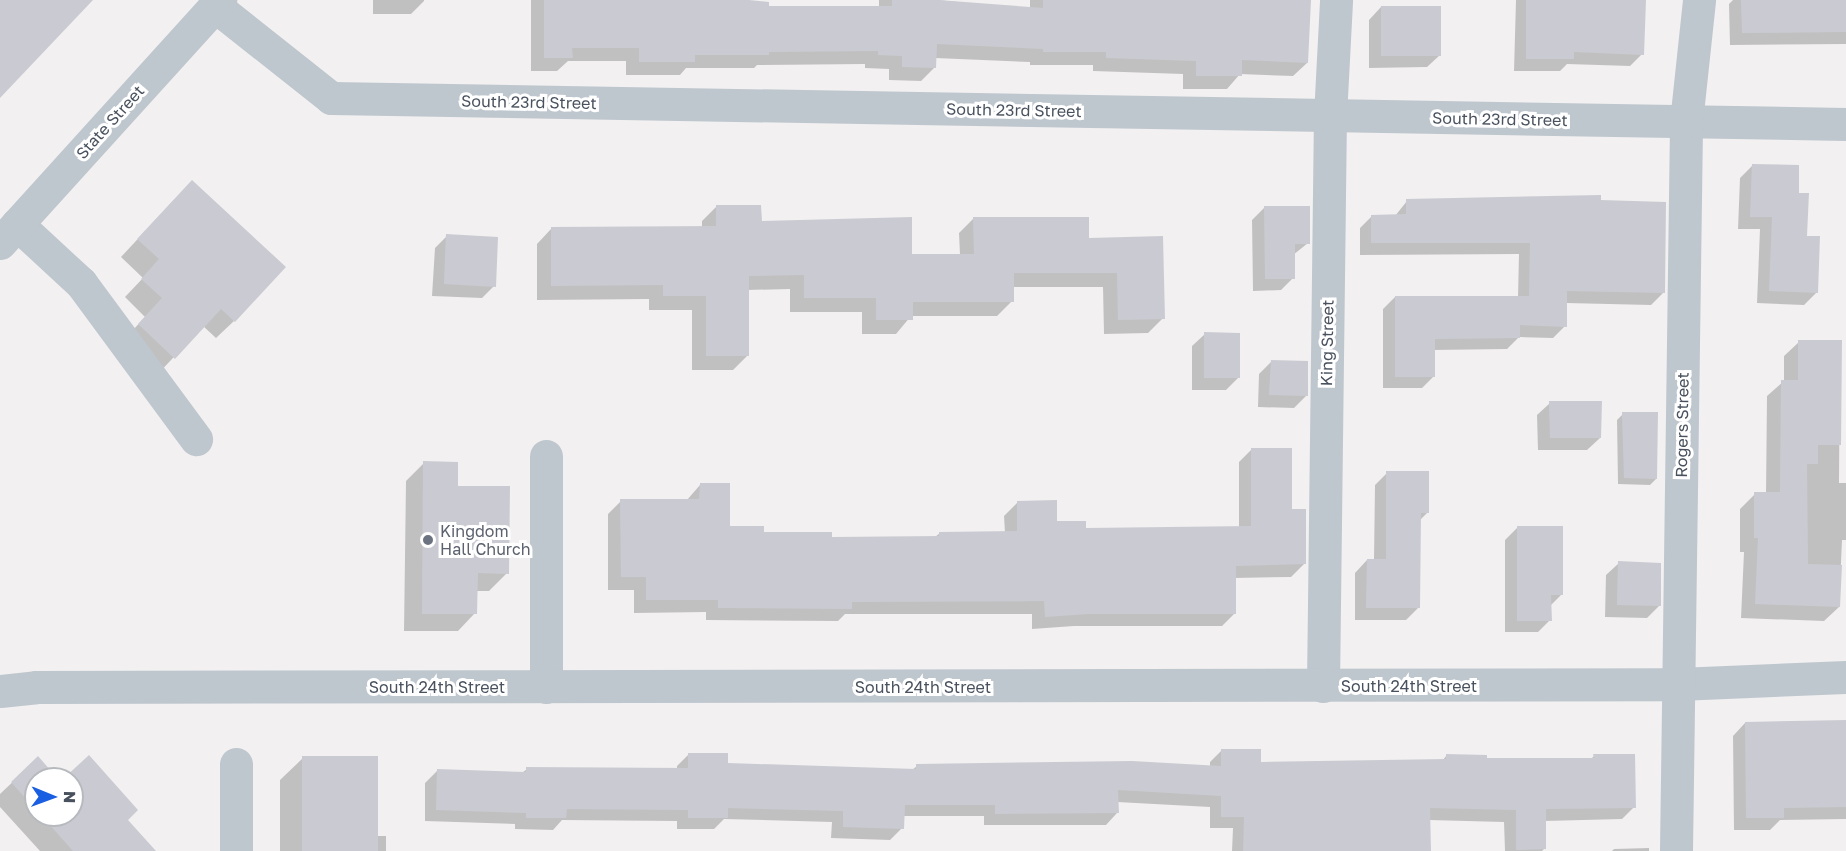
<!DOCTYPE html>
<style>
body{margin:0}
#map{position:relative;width:1846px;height:851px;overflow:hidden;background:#f2f0f0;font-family:"Golos Text",sans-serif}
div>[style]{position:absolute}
.shadow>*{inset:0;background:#0003}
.building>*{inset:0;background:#cacbd2}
.minor>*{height:33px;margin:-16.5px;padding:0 16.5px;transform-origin:16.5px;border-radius:16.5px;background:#bec6ce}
.dots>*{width:16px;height:16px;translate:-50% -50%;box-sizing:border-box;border:3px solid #fff;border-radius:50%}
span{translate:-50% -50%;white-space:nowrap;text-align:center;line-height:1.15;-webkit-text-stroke:6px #fff;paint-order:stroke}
.street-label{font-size:16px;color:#48515d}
.worship-label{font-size:16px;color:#5b616d}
.left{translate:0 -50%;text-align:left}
.north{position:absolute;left:24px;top:767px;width:60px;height:60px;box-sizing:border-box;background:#fff;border:2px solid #b6b9be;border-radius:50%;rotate:91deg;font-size:16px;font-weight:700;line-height:24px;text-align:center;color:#48515d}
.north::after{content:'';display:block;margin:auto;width:21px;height:27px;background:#1a5fe2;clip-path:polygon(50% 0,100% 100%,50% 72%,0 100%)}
</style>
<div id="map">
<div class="shadow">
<div style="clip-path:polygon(373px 0,424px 0,424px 1px,411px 14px,373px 14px)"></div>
<div style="clip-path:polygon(531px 0,748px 0,767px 8px,879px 8px,879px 0,937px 0,1030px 9px,1030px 0,1308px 0,1307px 63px,1293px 76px,1240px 74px,1227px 89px,1183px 89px,1183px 74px,1093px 71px,1093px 65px,1030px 65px,1030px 62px,935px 58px,934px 68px,921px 81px,889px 80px,889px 69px,865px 68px,865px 64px,757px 65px,754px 68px,686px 68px,680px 75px,626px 75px,626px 61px,568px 61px,557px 71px,531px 71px)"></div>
<div style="clip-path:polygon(1516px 0,1644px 0,1642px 54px,1630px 66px,1567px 64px,1560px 71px,1514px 71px)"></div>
<div style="clip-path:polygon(1733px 0,1846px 0,1846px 44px,1730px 45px,1729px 4px)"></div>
<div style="clip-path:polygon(1381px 7px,1440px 55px,1427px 67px,1369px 68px,1369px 20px)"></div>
<div style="clip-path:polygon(1752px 166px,1797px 194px,1817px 292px,1804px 305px,1757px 303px,1760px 229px,1738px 229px,1740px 178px)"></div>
<div style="clip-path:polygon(1599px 196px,1599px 201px,1663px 293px,1651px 305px,1566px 303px,1565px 326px,1553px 338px,1519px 337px,1507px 349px,1433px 350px,1434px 376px,1422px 388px,1383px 388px,1383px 309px,1395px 297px,1518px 297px,1519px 254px,1360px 255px,1360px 228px,1372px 216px,1395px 216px,1407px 201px)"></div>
<div style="clip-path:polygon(175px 199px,234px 321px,216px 338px,203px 326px,156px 376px,121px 343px,145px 317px,125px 297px,143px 278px,121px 257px)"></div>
<div style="clip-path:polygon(717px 206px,760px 222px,911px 255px,960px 255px,959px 233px,974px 218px,1088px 239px,1163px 318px,1148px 333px,1104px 334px,1103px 287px,1012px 287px,1012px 301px,997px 316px,911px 316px,896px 334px,862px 334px,862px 312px,790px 312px,790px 289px,747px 290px,748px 355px,733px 370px,692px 370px,692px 310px,649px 310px,649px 299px,537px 300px,537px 244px,551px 229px,702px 228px,702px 221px)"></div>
<div style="clip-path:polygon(1264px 208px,1308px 243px,1293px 255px,1293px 278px,1281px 290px,1253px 291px,1252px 220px)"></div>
<div style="clip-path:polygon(447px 236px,494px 286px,482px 298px,432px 296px,435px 248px)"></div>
<div style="clip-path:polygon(1205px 334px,1238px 378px,1226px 390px,1192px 390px,1192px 346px)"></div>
<div style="clip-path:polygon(1799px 342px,1840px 342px,1839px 483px,1846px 483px,1846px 540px,1842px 540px,1839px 607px,1824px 621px,1741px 618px,1744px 552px,1740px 552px,1740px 509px,1755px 494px,1766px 494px,1767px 396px,1784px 381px,1784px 356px)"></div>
<div style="clip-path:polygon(1272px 361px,1306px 396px,1294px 408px,1258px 407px,1259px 374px)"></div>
<div style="clip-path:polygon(1550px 403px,1600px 438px,1587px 450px,1538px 450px,1537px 415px)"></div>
<div style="clip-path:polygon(1623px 414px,1656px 479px,1650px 485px,1618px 484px,1617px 420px)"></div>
<div style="clip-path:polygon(1252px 449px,1290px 510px,1304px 564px,1291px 577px,1234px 578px,1235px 613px,1222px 626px,1074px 626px,1032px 629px,1032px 614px,845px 614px,838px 621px,706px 620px,706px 612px,634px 613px,634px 590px,608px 590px,608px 514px,621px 501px,687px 500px,700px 485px,729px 527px,763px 534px,830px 538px,935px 537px,940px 533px,1005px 533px,1004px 516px,1017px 503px,1055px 523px,1084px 529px,1239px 528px,1239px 462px)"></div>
<div style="clip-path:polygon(424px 463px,456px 487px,507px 573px,489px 591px,476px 591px,475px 613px,458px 631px,404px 631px,406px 481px)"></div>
<div style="clip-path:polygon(1387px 473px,1428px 512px,1419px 521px,1418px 608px,1406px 620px,1355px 620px,1355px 573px,1367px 560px,1374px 560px,1375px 485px)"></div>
<div style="clip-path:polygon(1517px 528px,1561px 595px,1550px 606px,1550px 620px,1538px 632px,1505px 632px,1505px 540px)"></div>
<div style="clip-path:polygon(1619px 563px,1659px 606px,1647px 618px,1605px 617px,1606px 575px)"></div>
<div style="clip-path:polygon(1846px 721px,1846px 819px,1780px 820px,1770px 830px,1734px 830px,1733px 736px,1745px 723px)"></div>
<div style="clip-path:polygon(1222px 750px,1259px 763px,1442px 761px,1447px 755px,1486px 760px,1590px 760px,1594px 756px,1634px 807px,1622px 819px,1544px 821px,1544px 849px,1542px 851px,1505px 851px,1504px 822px,1429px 820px,1429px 851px,1232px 851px,1233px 828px,1210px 828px,1210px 807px,1117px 802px,1117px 813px,1106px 825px,984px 825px,984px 816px,903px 816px,902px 828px,890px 840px,831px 838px,832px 822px,724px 819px,714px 829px,677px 829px,677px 821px,562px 820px,553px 830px,515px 829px,515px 824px,425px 821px,425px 783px,437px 771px,522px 773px,527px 769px,677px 770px,677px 766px,689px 754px,726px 764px,912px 770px,917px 766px,1210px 767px,1210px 762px)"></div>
<div style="clip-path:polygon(38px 758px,56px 779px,36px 779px,36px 815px,72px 815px,72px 779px,66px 779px,89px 758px,127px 820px,154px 851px,40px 851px,0 807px,0 794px)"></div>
<div style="clip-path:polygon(303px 758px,377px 836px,386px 836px,386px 851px,280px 851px,280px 780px)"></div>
<div style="clip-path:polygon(1649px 848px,1649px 851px,1612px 851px,1614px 849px)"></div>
</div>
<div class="building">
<div style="clip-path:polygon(0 0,93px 0,0 98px)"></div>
<div style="clip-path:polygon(544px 0,749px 0,769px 2px,769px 6px,892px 6px,892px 0,938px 0,1043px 8px,1043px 0,1311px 0,1308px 63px,1242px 60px,1242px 76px,1196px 76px,1196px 61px,1106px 58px,1106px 52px,1043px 52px,1043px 49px,937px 44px,936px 68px,902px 67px,902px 56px,878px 55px,878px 51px,769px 52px,769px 55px,695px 55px,695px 62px,639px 62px,639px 48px,572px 48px,573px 58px,544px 58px)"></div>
<div style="clip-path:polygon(1526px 0,1646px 0,1644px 55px,1574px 52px,1574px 59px,1526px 59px)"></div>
<div style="clip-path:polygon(1741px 0,1846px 0,1846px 32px,1742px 33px)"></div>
<div style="clip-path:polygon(1381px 6px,1441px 6px,1441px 56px,1381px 56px)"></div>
<div style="clip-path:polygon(1752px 164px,1799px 165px,1799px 193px,1809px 193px,1807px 236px,1820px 236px,1818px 293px,1769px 291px,1772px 217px,1750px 217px)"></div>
<div style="clip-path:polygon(192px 180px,286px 267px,235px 322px,221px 309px,175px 359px,138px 324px,162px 298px,141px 279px,159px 259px,137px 239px)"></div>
<div style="clip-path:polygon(1601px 195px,1601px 200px,1666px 202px,1665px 293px,1567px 291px,1567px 327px,1520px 325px,1520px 338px,1435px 339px,1435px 377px,1395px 377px,1395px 296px,1529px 296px,1530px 243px,1371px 243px,1371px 215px,1406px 214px,1406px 199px)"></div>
<div style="clip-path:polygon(716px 205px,761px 205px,762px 221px,912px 217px,912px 254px,974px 254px,973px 217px,1089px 217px,1089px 238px,1163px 236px,1165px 319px,1118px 320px,1117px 273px,1014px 273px,1014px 302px,913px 302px,913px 320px,876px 320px,876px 298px,804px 298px,804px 275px,749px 276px,749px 356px,706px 356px,706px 296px,663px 296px,663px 285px,551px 286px,551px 227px,716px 226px)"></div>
<div style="clip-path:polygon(1264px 206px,1310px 206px,1310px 244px,1295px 244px,1295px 279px,1265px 279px)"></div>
<div style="clip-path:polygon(446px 234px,498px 237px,496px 287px,444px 284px)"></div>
<div style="clip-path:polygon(1204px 332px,1240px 333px,1240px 378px,1204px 378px)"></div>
<div style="clip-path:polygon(1798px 340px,1842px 340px,1841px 445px,1818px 445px,1818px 464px,1807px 464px,1808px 564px,1842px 565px,1840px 607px,1755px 604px,1758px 538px,1754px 538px,1754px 492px,1780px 492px,1781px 380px,1798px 380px)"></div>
<div style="clip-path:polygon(1271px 360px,1308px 361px,1308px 396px,1269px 395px)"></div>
<div style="clip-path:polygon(1549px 401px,1602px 401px,1601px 438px,1550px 438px)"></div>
<div style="clip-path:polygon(1622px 412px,1658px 412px,1657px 479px,1624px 478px)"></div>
<div style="clip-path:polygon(1251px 448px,1292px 448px,1292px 509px,1306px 509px,1306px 564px,1236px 566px,1236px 614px,1088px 614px,1045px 617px,1044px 601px,852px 602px,852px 609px,718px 608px,718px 600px,646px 600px,646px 577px,621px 577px,620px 499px,699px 499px,700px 483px,730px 483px,730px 526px,764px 526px,764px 532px,832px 532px,832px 537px,939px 536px,939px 532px,1017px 531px,1017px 501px,1057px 500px,1057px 521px,1086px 521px,1086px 528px,1251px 526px)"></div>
<div style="clip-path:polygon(423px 461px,458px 462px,458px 486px,510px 486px,509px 574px,478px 573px,477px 614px,422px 614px)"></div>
<div style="clip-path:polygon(1386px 471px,1429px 471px,1429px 513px,1421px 513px,1420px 608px,1366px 608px,1367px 559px,1386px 559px)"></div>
<div style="clip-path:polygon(1517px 526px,1563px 526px,1563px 595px,1551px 595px,1552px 621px,1517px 621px)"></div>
<div style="clip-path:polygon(1618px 561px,1661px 563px,1661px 606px,1617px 605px)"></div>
<div style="clip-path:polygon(1846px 720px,1846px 807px,1784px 808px,1784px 818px,1746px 818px,1745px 722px)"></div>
<div style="clip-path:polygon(1221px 749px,1261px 749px,1261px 762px,1446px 759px,1446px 754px,1487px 755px,1487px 758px,1594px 758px,1593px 754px,1635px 754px,1636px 808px,1546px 809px,1546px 849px,1516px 850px,1516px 810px,1430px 808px,1431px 851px,1243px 851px,1244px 817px,1221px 817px,1221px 796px,1118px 790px,1119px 813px,995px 814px,995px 805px,905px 805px,904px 829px,843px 827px,843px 811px,728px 808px,728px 818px,688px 818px,688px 810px,567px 809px,566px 818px,526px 818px,526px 813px,436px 810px,437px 769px,526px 772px,526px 767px,688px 768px,688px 753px,728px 753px,728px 763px,916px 769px,916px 764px,1132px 761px,1221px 766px)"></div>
<div style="clip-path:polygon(89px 755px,138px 810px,128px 820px,156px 851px,73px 851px,41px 815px,72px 815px,72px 779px,63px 779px)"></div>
<div style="clip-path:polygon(38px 756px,58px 779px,36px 779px,36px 810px,11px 782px)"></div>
<div style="clip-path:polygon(302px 756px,378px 756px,378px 851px,302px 851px)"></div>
</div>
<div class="minor">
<div style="left:215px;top:6px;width:148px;rotate:38.4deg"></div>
<div style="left:331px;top:98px;width:1515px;rotate:0.98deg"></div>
<div style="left:17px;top:224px;width:87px;rotate:42.7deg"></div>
<div style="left:81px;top:283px;width:194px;rotate:53.6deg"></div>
<div style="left:0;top:243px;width:328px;rotate:-47.8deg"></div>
<div style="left:546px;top:456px;width:231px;rotate:90deg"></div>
<div style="left:1323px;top:686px;width:570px;rotate:-89.3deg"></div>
<div style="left:1330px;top:116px;width:116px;rotate:-87deg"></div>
<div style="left:0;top:691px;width:36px;rotate:-6deg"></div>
<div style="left:36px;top:687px;width:1642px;rotate:-0.1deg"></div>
<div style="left:1678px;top:684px;width:168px;rotate:-2.4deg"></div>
<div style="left:236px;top:764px;width:87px;rotate:90deg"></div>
<div style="left:1676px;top:851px;width:729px;rotate:-89.21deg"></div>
<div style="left:1686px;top:122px;width:123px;rotate:-83.9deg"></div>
</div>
<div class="dots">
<div style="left:428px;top:540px;background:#6b7280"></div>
</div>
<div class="street-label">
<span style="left:529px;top:102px;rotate:1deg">South 23rd Street</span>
<span style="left:1014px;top:110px;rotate:1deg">South 23rd Street</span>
<span style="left:1500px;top:119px;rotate:1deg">South 23rd Street</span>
<span style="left:110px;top:122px;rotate:-48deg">State Street</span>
<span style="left:1327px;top:343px;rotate:-89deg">King Street</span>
<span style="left:1682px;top:425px;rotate:-89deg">Rogers Street</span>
<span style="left:1409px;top:686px">South 24th Street</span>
<span style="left:437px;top:687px">South 24th Street</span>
<span style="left:923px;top:687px">South 24th Street</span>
</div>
<div class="worship-label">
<span class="left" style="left:440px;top:540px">Kingdom<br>Hall Church</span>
</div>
<div class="north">N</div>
</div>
